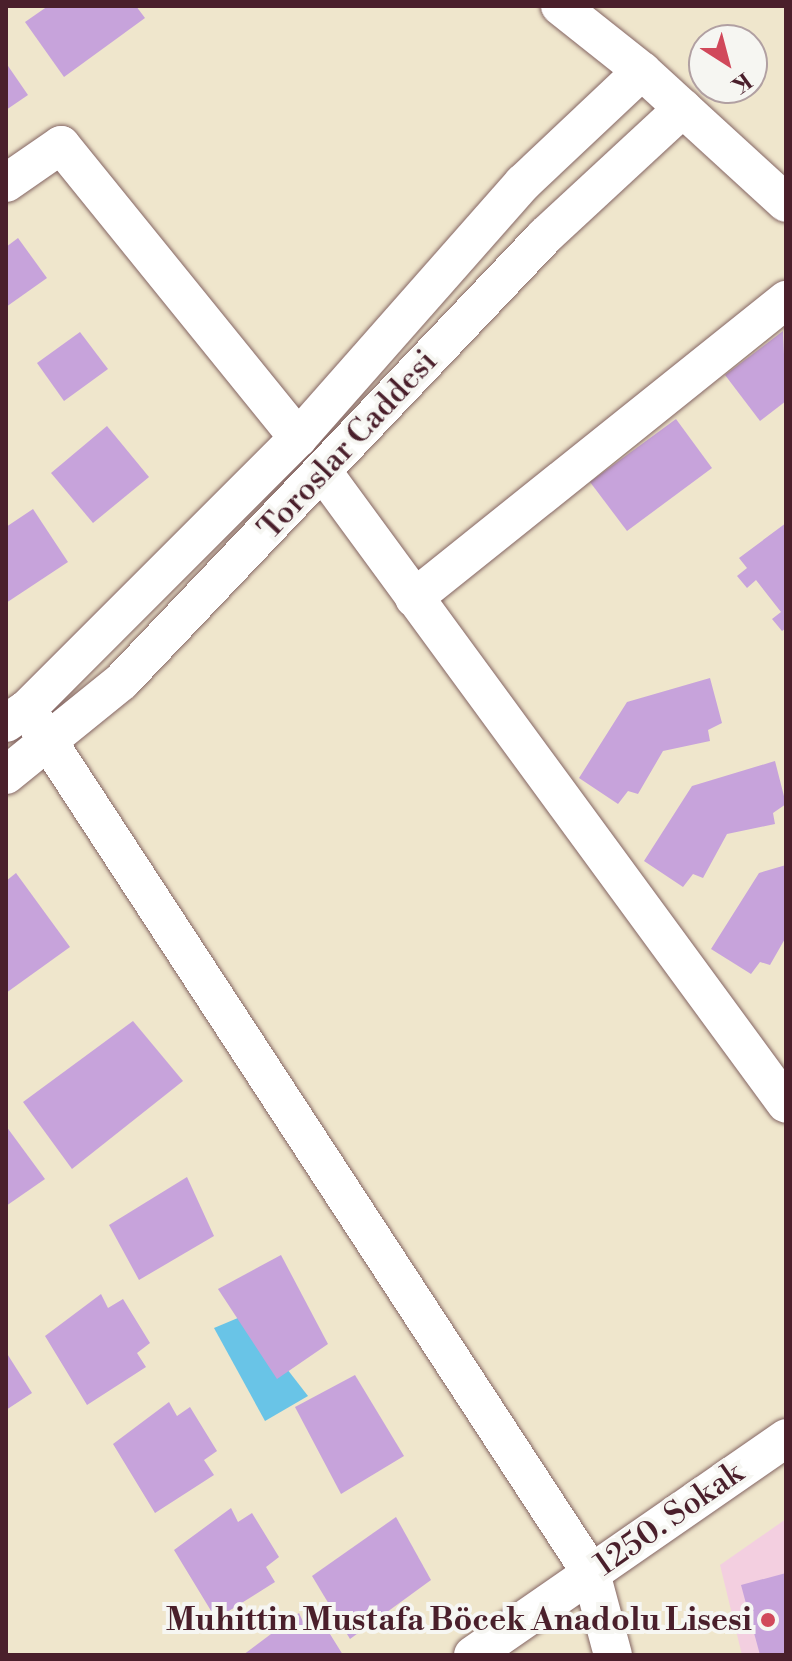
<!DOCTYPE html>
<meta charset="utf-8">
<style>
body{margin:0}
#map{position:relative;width:792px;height:1661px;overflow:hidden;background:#efe6cc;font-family:"Libre Bodoni",serif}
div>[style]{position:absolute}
.built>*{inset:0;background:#f3cfe0}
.water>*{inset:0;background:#69c4e7}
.building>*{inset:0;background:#c7a3db}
.roads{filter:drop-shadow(0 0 2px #846563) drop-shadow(0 0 2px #846563)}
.minor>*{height:38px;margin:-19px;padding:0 19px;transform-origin:19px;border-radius:19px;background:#fff}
.dots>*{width:22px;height:22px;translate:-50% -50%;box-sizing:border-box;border:4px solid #f6f6f2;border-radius:50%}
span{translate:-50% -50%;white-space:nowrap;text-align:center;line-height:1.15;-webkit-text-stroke:8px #f6f6f2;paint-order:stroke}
.street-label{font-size:32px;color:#4a1f2b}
.poi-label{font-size:32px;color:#4a1f2b;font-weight:700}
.right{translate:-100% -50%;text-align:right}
.frame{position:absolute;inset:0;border:8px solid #4a1f2b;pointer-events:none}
.north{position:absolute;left:688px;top:24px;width:80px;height:80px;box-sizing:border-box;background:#f6f6f2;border:2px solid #b1a0a2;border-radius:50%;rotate:144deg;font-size:22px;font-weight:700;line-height:32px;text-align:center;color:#4a1f2b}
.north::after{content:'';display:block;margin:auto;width:28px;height:36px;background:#d1495b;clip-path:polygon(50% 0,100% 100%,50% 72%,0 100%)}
</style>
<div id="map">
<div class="built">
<div style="clip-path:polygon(786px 1519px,786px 1655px,742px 1655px,720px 1565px)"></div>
</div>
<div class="water">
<div style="clip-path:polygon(245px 1315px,308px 1396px,265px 1421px,214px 1328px)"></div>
</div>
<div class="building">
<div style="clip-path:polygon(48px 6px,136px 6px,145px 18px,64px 77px,25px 22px)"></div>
<div style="clip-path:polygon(6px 63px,28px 95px,6px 110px)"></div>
<div style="clip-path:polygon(18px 238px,47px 278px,6px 307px,6px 247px)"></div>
<div style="clip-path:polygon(783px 331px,786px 401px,760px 421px,725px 375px)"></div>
<div style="clip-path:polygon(80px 332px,108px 369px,64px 401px,37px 363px)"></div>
<div style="clip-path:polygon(676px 419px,712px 468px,627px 531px,590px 482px)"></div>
<div style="clip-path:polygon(107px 426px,149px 477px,93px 523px,51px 473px)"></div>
<div style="clip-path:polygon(33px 509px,68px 562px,6px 603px,6px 527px)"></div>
<div style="clip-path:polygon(786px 523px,786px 628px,782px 631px,772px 619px,781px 612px,756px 580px,747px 588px,737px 576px,747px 568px,739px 558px)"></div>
<div style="clip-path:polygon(710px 678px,722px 723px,708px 730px,710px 741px,663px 751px,638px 794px,628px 791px,618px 804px,579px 778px,627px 702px)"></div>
<div style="clip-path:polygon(775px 761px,786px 804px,773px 813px,775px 824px,727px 834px,703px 878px,693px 874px,683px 887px,644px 861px,692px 786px)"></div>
<div style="clip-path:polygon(786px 865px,786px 937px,770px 965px,760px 962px,751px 974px,711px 949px,759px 873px)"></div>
<div style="clip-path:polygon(16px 873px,70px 947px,6px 993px,6px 881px)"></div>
<div style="clip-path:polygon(133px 1021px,183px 1081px,72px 1169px,23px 1102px)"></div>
<div style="clip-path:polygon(6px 1126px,45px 1179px,6px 1206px)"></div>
<div style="clip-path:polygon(187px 1177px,214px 1236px,139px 1280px,109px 1225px)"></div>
<div style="clip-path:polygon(281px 1255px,328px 1344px,277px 1379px,218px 1289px)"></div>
<div style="clip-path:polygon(101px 1294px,108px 1308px,123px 1299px,150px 1343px,137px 1353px,146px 1367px,87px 1405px,45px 1336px)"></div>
<div style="clip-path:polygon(6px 1352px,32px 1393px,6px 1410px)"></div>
<div style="clip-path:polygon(355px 1375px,404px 1456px,341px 1494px,295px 1407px)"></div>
<div style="clip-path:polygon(169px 1402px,177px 1416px,190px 1407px,217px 1451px,204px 1460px,214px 1475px,155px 1513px,113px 1444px)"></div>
<div style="clip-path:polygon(231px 1508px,238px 1522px,252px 1513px,279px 1557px,266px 1567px,275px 1582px,216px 1619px,174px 1550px)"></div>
<div style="clip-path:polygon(396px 1517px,431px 1580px,350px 1639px,312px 1576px)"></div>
<div style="clip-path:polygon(786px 1573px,786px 1655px,760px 1655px,741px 1585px)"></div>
<div style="clip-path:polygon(299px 1613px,306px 1628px,320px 1618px,343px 1655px,243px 1655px)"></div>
</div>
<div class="roads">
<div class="minor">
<div style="left:560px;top:6px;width:105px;rotate:38.4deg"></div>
<div style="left:642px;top:71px;width:195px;rotate:42.5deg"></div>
<div style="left:6px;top:183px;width:67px;rotate:-34.6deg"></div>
<div style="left:61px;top:145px;width:377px;rotate:51deg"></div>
<div style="left:323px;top:472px;width:783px;rotate:53.77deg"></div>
<div style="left:414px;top:598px;width:477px;rotate:-38.7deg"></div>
<div style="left:27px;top:709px;width:1032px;rotate:56.86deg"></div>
<div style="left:591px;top:1573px;width:85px;rotate:75deg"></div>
<div style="left:6px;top:723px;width:25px;rotate:-34deg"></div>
<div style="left:27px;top:709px;width:383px;rotate:-45deg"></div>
<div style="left:298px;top:438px;width:340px;rotate:-48.6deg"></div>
<div style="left:523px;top:183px;width:163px;rotate:-43.3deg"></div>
<div style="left:6px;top:775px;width:149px;rotate:-39deg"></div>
<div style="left:122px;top:681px;width:614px;rotate:-46.45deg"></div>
<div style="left:545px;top:236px;width:188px;rotate:-42.8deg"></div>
<div style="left:473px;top:1655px;width:381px;rotate:-34.7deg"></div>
</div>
</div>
<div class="dots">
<div style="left:768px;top:1620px;background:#d1495b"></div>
</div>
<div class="street-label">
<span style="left:348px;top:445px;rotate:-47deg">Toroslar Caddesi</span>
<span style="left:669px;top:1519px;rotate:-35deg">1250. Sokak</span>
</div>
<div class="poi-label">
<span class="right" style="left:752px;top:1620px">Muhittin Mustafa Böcek Anadolu Lisesi</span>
</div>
<div class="frame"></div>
<div class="north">K</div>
</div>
